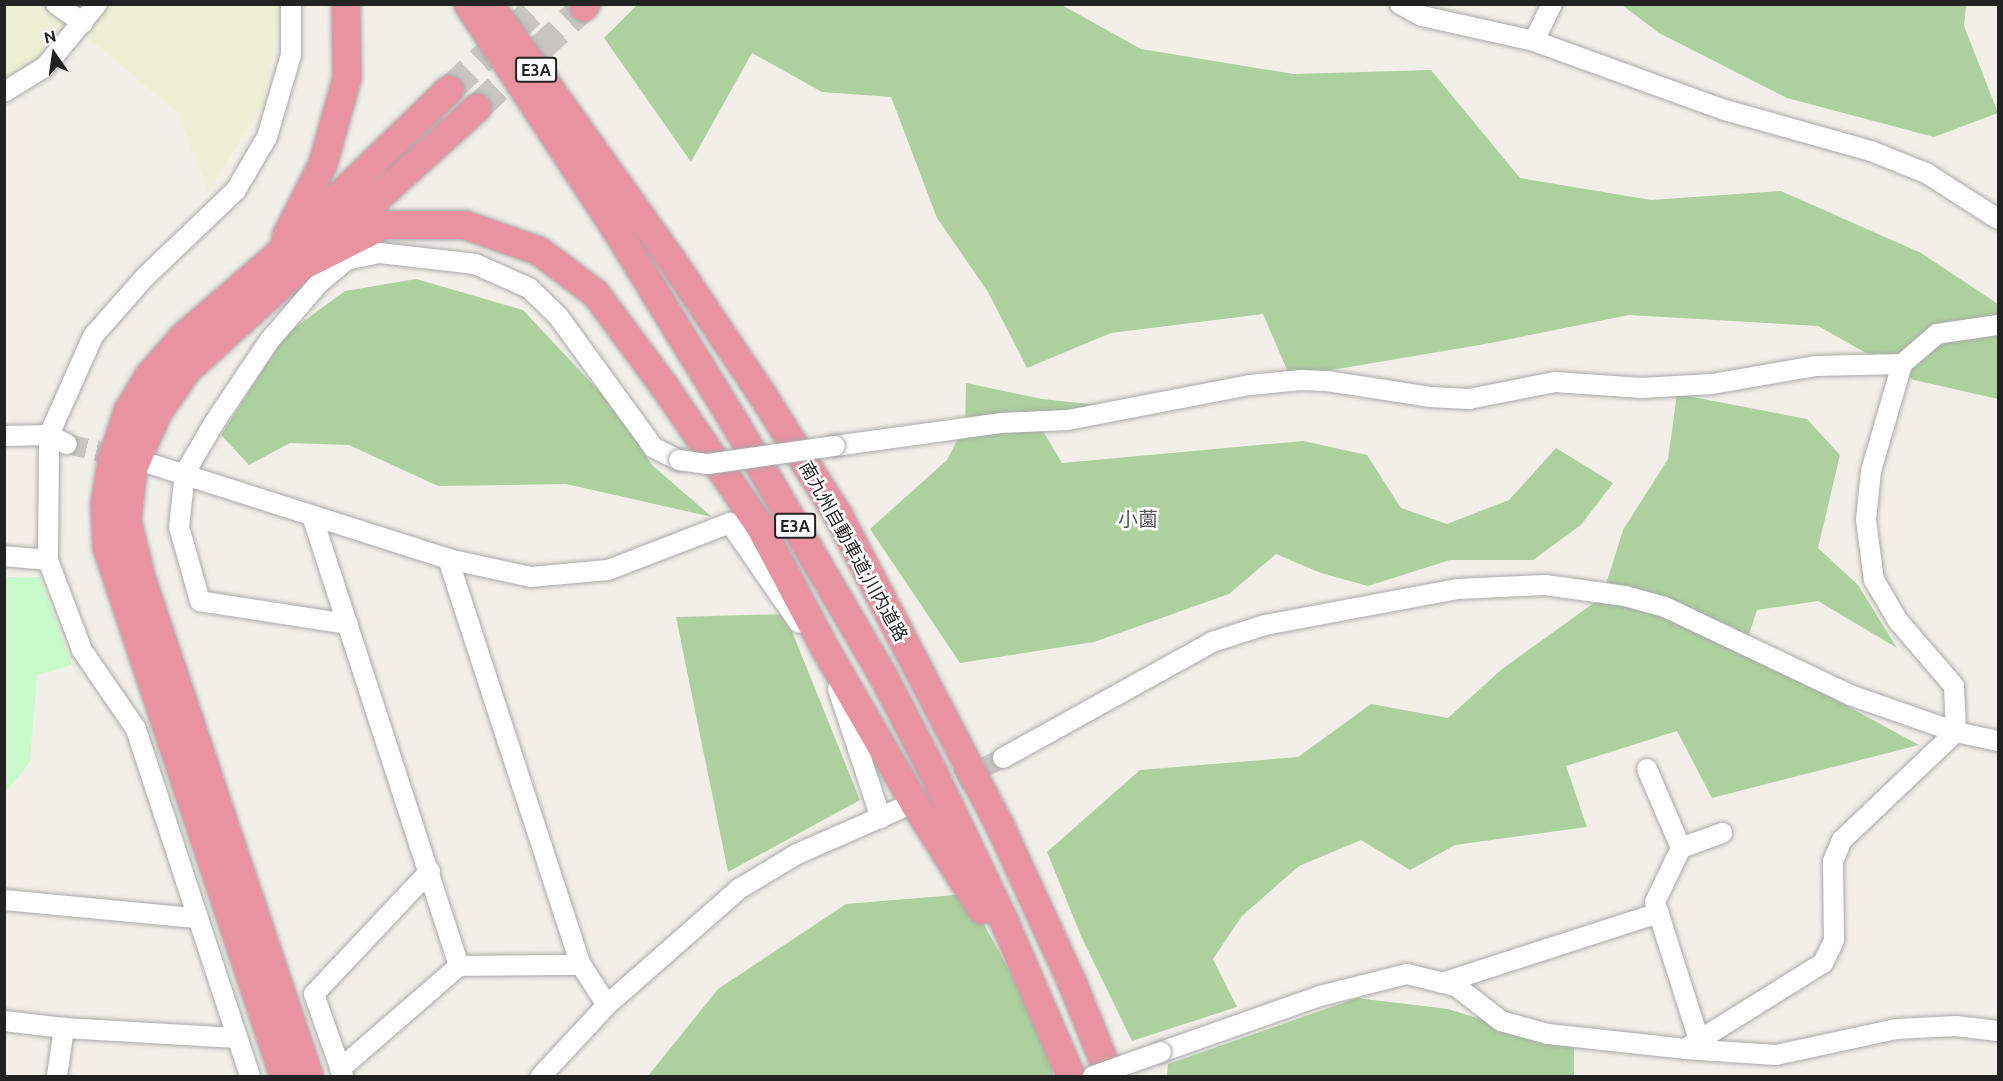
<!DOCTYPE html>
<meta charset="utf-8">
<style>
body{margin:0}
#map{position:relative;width:2003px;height:1081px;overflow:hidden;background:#f2efe9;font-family:Ubuntu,"Noto Sans JP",sans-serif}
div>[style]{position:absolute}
.farmland>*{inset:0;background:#eef0d5}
.forest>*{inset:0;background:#add19e}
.park>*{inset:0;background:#c8facc}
.minor-tunnel>*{height:20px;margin-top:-10px;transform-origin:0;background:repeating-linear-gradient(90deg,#c8c6c1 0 20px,transparent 0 30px)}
.highway-tunnel>*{height:28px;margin-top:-14px;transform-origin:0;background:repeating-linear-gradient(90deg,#c8c6c1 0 28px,transparent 0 42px)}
.roads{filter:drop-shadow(0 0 2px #a9a9a9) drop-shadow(0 0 2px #a9a9a9)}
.minor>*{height:20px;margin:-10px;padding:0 10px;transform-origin:10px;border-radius:10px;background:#fff}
.highway>*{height:28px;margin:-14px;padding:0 14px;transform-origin:14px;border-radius:14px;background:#e892a2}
.bridges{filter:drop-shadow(0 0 2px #a9a9a9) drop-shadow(0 0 2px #a9a9a9)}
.minor-bridge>*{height:20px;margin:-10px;padding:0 10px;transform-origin:10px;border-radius:10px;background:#fff}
span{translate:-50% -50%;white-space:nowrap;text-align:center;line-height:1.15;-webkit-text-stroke:5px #fff;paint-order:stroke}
.shield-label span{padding:2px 4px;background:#fff;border:2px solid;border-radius:4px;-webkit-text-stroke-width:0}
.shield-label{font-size:16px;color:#222;font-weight:700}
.street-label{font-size:18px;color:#222}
.neighbourhood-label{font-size:20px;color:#555}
.frame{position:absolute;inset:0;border:6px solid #222;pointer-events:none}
.north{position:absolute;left:24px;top:24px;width:60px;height:60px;-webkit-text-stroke:4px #fff;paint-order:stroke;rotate:347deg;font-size:16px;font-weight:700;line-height:24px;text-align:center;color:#222}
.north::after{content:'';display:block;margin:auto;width:21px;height:27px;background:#222;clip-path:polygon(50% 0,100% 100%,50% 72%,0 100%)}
</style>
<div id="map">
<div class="farmland">
<div style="clip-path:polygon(5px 5px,281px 5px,264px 101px,209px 192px,177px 112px,67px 20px,53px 53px,5px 79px)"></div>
</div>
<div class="forest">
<div style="clip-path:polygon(1060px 4px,1141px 49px,1294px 74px,1431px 70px,1520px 178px,1651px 200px,1781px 191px,1921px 253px,1998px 304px,1998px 399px,1914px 380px,1818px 326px,1629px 315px,1491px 343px,1290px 377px,1263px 314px,1111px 333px,1027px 368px,988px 292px,937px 218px,891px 97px,822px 92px,752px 53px,691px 162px,604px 38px,637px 5px)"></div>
<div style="clip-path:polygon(1622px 5px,1966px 5px,1964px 26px,1998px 113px,1934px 137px,1787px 98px,1659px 33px)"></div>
<div style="clip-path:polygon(416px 279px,523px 310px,613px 406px,652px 465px,712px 517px,566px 484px,438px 486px,349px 445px,290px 443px,249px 465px,221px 435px,286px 334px,345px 291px)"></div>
<div style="clip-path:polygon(966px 383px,1042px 399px,1135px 409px,1043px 431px,1062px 463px,1303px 441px,1367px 455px,1401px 508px,1447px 524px,1509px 500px,1556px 448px,1613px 483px,1581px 525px,1533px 560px,1450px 560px,1368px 586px,1321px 573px,1276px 554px,1229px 594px,1094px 642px,960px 663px,870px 529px,947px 460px,965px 425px)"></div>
<div style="clip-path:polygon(1677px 394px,1807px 419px,1840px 455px,1818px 548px,1858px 585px,1897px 648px,1818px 601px,1757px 610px,1744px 650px,1919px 745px,1712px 798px,1677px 731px,1566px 766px,1587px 827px,1455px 845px,1410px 870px,1361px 840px,1299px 866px,1242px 916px,1213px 959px,1237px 1007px,1132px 1041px,1081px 936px,1047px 852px,1140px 770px,1298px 757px,1371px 704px,1448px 718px,1502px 669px,1602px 597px,1623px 530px,1668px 459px)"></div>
<div style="clip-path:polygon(785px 614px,860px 800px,728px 872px,676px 617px)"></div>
<div style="clip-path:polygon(967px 894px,1038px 1022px,1054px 1076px,648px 1076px,718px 989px,846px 904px)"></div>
<div style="clip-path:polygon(1357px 998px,1448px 1009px,1574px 1048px,1574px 1076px,1167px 1076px,1168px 1064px)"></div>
</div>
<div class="park">
<div style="clip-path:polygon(5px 577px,40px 577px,72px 665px,37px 675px,30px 762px,5px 793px)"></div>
</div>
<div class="minor-tunnel">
<div style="left:67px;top:444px;width:61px;rotate:13.3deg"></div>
<div style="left:931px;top:794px;width:80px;rotate:-26.6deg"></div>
</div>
<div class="highway-tunnel">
<div style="left:449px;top:90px;width:126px;rotate:-43.1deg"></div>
<div style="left:477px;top:108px;width:147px;rotate:-43.3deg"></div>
</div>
<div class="roads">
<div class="minor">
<div style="left:56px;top:4px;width:33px;rotate:35deg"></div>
<div style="left:1400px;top:4px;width:25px;rotate:29deg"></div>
<div style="left:1422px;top:16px;width:115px;rotate:12.6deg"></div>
<div style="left:1534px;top:41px;width:203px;rotate:19.9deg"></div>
<div style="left:1725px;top:110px;width:152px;rotate:15.7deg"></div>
<div style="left:1871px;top:151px;width:59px;rotate:21.8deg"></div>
<div style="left:1926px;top:173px;width:85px;rotate:32.6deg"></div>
<div style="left:1534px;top:41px;width:41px;rotate:-64.1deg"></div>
<div style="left:4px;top:92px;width:48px;rotate:-31.4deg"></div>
<div style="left:45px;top:67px;width:82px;rotate:-50.5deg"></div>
<div style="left:4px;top:436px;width:45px;rotate:-1.3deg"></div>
<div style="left:49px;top:435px;width:20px;rotate:27deg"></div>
<div style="left:835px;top:446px;width:167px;rotate:-7.9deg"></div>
<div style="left:1000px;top:423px;width:68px;rotate:-2.5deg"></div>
<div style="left:1068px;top:420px;width:185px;rotate:-10.9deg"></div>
<div style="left:1250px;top:385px;width:51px;rotate:-5.6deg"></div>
<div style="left:1301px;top:380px;width:26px;rotate:2deg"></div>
<div style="left:1327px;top:381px;width:104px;rotate:8.8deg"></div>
<div style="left:1430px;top:397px;width:39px;rotate:3deg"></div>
<div style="left:1469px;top:399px;width:88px;rotate:-11.2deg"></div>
<div style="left:1555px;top:382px;width:87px;rotate:3.9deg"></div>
<div style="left:1642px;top:388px;width:70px;rotate:-3.3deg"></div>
<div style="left:1712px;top:384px;width:106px;rotate:-9.8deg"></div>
<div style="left:1816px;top:366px;width:86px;rotate:-1.3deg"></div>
<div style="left:151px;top:464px;width:312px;rotate:17.7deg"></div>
<div style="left:448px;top:559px;width:85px;rotate:12.2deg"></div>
<div style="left:531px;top:577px;width:77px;rotate:-5.2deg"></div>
<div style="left:608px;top:570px;width:131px;rotate:-21.1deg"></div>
<div style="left:730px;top:523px;width:121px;rotate:55.4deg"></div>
<div style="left:312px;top:516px;width:473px;rotate:71.9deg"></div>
<div style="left:4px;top:556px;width:44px;rotate:5.2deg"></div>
<div style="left:448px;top:559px;width:427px;rotate:71.9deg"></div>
<div style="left:581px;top:965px;width:48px;rotate:57deg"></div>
<div style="left:348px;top:624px;width:150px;rotate:-171.2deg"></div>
<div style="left:200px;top:601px;width:77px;rotate:-105.8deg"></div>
<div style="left:179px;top:527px;width:54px;rotate:-83.7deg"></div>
<div style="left:185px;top:473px;width:58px;rotate:-59.9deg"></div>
<div style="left:214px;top:423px;width:99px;rotate:-56.1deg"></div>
<div style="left:269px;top:341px;width:77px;rotate:-49.2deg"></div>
<div style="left:319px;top:283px;width:35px;rotate:-40deg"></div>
<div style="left:346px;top:260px;width:35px;rotate:-12deg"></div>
<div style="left:380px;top:253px;width:96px;rotate:6.6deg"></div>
<div style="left:475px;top:264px;width:59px;rotate:24deg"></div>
<div style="left:529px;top:288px;width:40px;rotate:44deg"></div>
<div style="left:558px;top:316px;width:163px;rotate:54deg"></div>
<div style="left:654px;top:448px;width:28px;rotate:26deg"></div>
<div style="left:838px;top:689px;width:136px;rotate:71.6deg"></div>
<div style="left:1003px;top:758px;width:239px;rotate:-29deg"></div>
<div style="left:1212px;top:642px;width:56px;rotate:-17.8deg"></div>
<div style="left:1265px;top:625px;width:195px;rotate:-10.6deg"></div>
<div style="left:1457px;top:589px;width:88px;rotate:-2.6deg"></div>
<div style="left:1545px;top:585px;width:81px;rotate:7.8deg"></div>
<div style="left:1625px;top:596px;width:41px;rotate:15.4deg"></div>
<div style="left:1665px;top:607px;width:205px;rotate:25.4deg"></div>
<div style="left:1850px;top:695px;width:112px;rotate:19.2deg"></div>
<div style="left:1956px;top:732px;width:43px;rotate:12.1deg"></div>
<div style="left:1647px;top:769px;width:86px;rotate:66.7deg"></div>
<div style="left:4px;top:900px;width:193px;rotate:5.4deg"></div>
<div style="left:1442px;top:983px;width:228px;rotate:-17.9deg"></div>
<div style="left:4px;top:1021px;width:60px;rotate:6.7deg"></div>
<div style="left:1699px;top:1040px;width:145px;rotate:-107.7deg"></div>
<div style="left:1655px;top:902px;width:60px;rotate:-64.3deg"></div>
<div style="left:1681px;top:848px;width:44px;rotate:-20.1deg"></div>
<div style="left:1685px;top:1049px;width:163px;rotate:-31.9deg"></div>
<div style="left:1823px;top:963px;width:25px;rotate:-64deg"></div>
<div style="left:1834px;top:940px;width:79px;rotate:-90.7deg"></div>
<div style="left:1833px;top:861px;width:23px;rotate:-67deg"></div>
<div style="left:1842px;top:840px;width:157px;rotate:-43.5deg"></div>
<div style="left:1956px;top:732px;width:46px;rotate:-92.5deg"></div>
<div style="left:1954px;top:686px;width:86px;rotate:-130.7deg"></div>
<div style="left:1898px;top:621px;width:48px;rotate:-120.3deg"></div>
<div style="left:1874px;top:580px;width:61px;rotate:-97.6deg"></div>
<div style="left:1866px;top:520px;width:49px;rotate:-84.2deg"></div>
<div style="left:1871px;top:471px;width:111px;rotate:-73.8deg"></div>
<div style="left:1902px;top:364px;width:46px;rotate:-40.6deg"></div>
<div style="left:1937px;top:334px;width:62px;rotate:-8.4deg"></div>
<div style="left:1161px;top:1052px;width:169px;rotate:-19.4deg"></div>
<div style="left:1320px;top:996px;width:90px;rotate:-14.2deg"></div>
<div style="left:1407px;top:974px;width:50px;rotate:13.8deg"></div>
<div style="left:1456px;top:986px;width:57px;rotate:37.9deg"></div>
<div style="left:1501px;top:1021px;width:49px;rotate:15.5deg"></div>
<div style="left:1548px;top:1034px;width:138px;rotate:6.2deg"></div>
<div style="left:1685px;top:1049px;width:91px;rotate:3.8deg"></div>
<div style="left:1776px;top:1055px;width:123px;rotate:-12.2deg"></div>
<div style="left:1896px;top:1029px;width:60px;rotate:-2.9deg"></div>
<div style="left:1956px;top:1026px;width:42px;rotate:6.8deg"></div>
<div style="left:340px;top:1069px;width:157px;rotate:-40.9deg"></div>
<div style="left:459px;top:966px;width:122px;rotate:-0.5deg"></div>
<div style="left:57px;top:1076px;width:49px;rotate:-81.7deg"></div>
<div style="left:64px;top:1028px;width:173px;rotate:3.3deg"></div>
<div style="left:250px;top:1076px;width:365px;rotate:-108.2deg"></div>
<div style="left:136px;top:729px;width:96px;rotate:-124.4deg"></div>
<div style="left:82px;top:650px;width:96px;rotate:-110.7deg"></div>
<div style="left:48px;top:560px;width:125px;rotate:-89.5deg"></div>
<div style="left:49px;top:435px;width:108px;rotate:-66deg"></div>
<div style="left:93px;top:336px;width:79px;rotate:-48.6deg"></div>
<div style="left:145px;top:277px;width:126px;rotate:-43.7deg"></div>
<div style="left:236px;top:190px;width:61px;rotate:-59.7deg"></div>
<div style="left:267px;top:137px;width:85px;rotate:-73.7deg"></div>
<div style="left:291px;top:55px;width:51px;rotate:-90deg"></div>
<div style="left:343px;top:1076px;width:87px;rotate:-109.5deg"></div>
<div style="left:314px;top:994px;width:169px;rotate:-46.7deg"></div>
<div style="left:541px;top:1076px;width:97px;rotate:-47.1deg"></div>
<div style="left:607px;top:1005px;width:176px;rotate:-41.3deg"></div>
<div style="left:739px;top:889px;width:68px;rotate:-31.1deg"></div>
<div style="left:797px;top:854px;width:117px;rotate:-23.7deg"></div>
</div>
<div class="highway">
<div style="left:468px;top:4px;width:275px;rotate:56.7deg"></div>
<div style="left:619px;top:234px;width:224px;rotate:58.5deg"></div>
<div style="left:736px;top:425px;width:289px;rotate:59.6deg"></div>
<div style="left:882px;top:674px;width:110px;rotate:62.5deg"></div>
<div style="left:933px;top:772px;width:165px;rotate:64.5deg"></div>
<div style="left:1004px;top:921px;width:169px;rotate:66.6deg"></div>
<div style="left:489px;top:4px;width:317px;rotate:54.5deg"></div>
<div style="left:673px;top:262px;width:161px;rotate:56.1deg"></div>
<div style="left:763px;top:396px;width:141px;rotate:57.8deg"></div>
<div style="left:838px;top:515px;width:351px;rotate:62.5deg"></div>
<div style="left:1000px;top:826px;width:175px;rotate:65.3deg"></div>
<div style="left:1073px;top:985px;width:98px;rotate:67.9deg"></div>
<div style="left:584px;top:7px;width:4px;rotate:-56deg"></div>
<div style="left:286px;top:237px;width:82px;rotate:-63.1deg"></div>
<div style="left:323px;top:164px;width:89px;rotate:-74.4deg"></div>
<div style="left:347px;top:78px;width:74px;rotate:-90.8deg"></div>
<div style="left:302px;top:266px;width:91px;rotate:-26.8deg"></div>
<div style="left:383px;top:225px;width:82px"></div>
<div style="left:465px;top:225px;width:78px;rotate:19.4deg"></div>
<div style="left:539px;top:251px;width:71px;rotate:37deg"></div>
<div style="left:596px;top:294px;width:114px;rotate:53.5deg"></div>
<div style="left:664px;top:386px;width:170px;rotate:55.6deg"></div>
<div style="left:760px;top:526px;width:140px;rotate:62deg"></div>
<div style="left:826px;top:650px;width:178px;rotate:60deg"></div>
<div style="left:915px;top:804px;width:125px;rotate:57.7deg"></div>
<div style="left:284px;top:1076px;width:558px;rotate:-108.5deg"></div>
<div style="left:107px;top:547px;width:42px;rotate:-92.7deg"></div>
<div style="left:105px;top:505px;width:46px;rotate:-81.2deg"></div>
<div style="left:112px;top:460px;width:52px;rotate:-71.9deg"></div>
<div style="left:128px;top:411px;width:41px;rotate:-59deg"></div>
<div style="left:149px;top:376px;width:53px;rotate:-48.8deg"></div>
<div style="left:184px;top:336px;width:124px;rotate:-40.8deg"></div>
<div style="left:278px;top:255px;width:238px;rotate:-44deg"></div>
<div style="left:309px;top:1076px;width:526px;rotate:-108.64deg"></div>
<div style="left:141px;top:578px;width:60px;rotate:-103.6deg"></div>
<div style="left:127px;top:520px;width:52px;rotate:-83.4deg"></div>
<div style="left:133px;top:468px;width:61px;rotate:-65.9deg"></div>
<div style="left:158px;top:412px;width:51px;rotate:-55.4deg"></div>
<div style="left:187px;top:370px;width:391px;rotate:-42.1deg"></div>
</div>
</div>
<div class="bridges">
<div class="minor-bridge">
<div style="left:679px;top:460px;width:29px;rotate:8deg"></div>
<div style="left:708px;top:464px;width:128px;rotate:-8.1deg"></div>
<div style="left:1093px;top:1076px;width:72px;rotate:-19.4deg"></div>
</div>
</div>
<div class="shield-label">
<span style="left:536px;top:70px">E3A</span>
<span style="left:795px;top:526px">E3A</span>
</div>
<div class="street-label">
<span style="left:854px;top:551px;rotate:61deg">南九州自動車道;川内道路</span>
</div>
<div class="neighbourhood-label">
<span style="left:1138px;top:518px">小薗</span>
</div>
<div class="frame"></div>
<div class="north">N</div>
</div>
